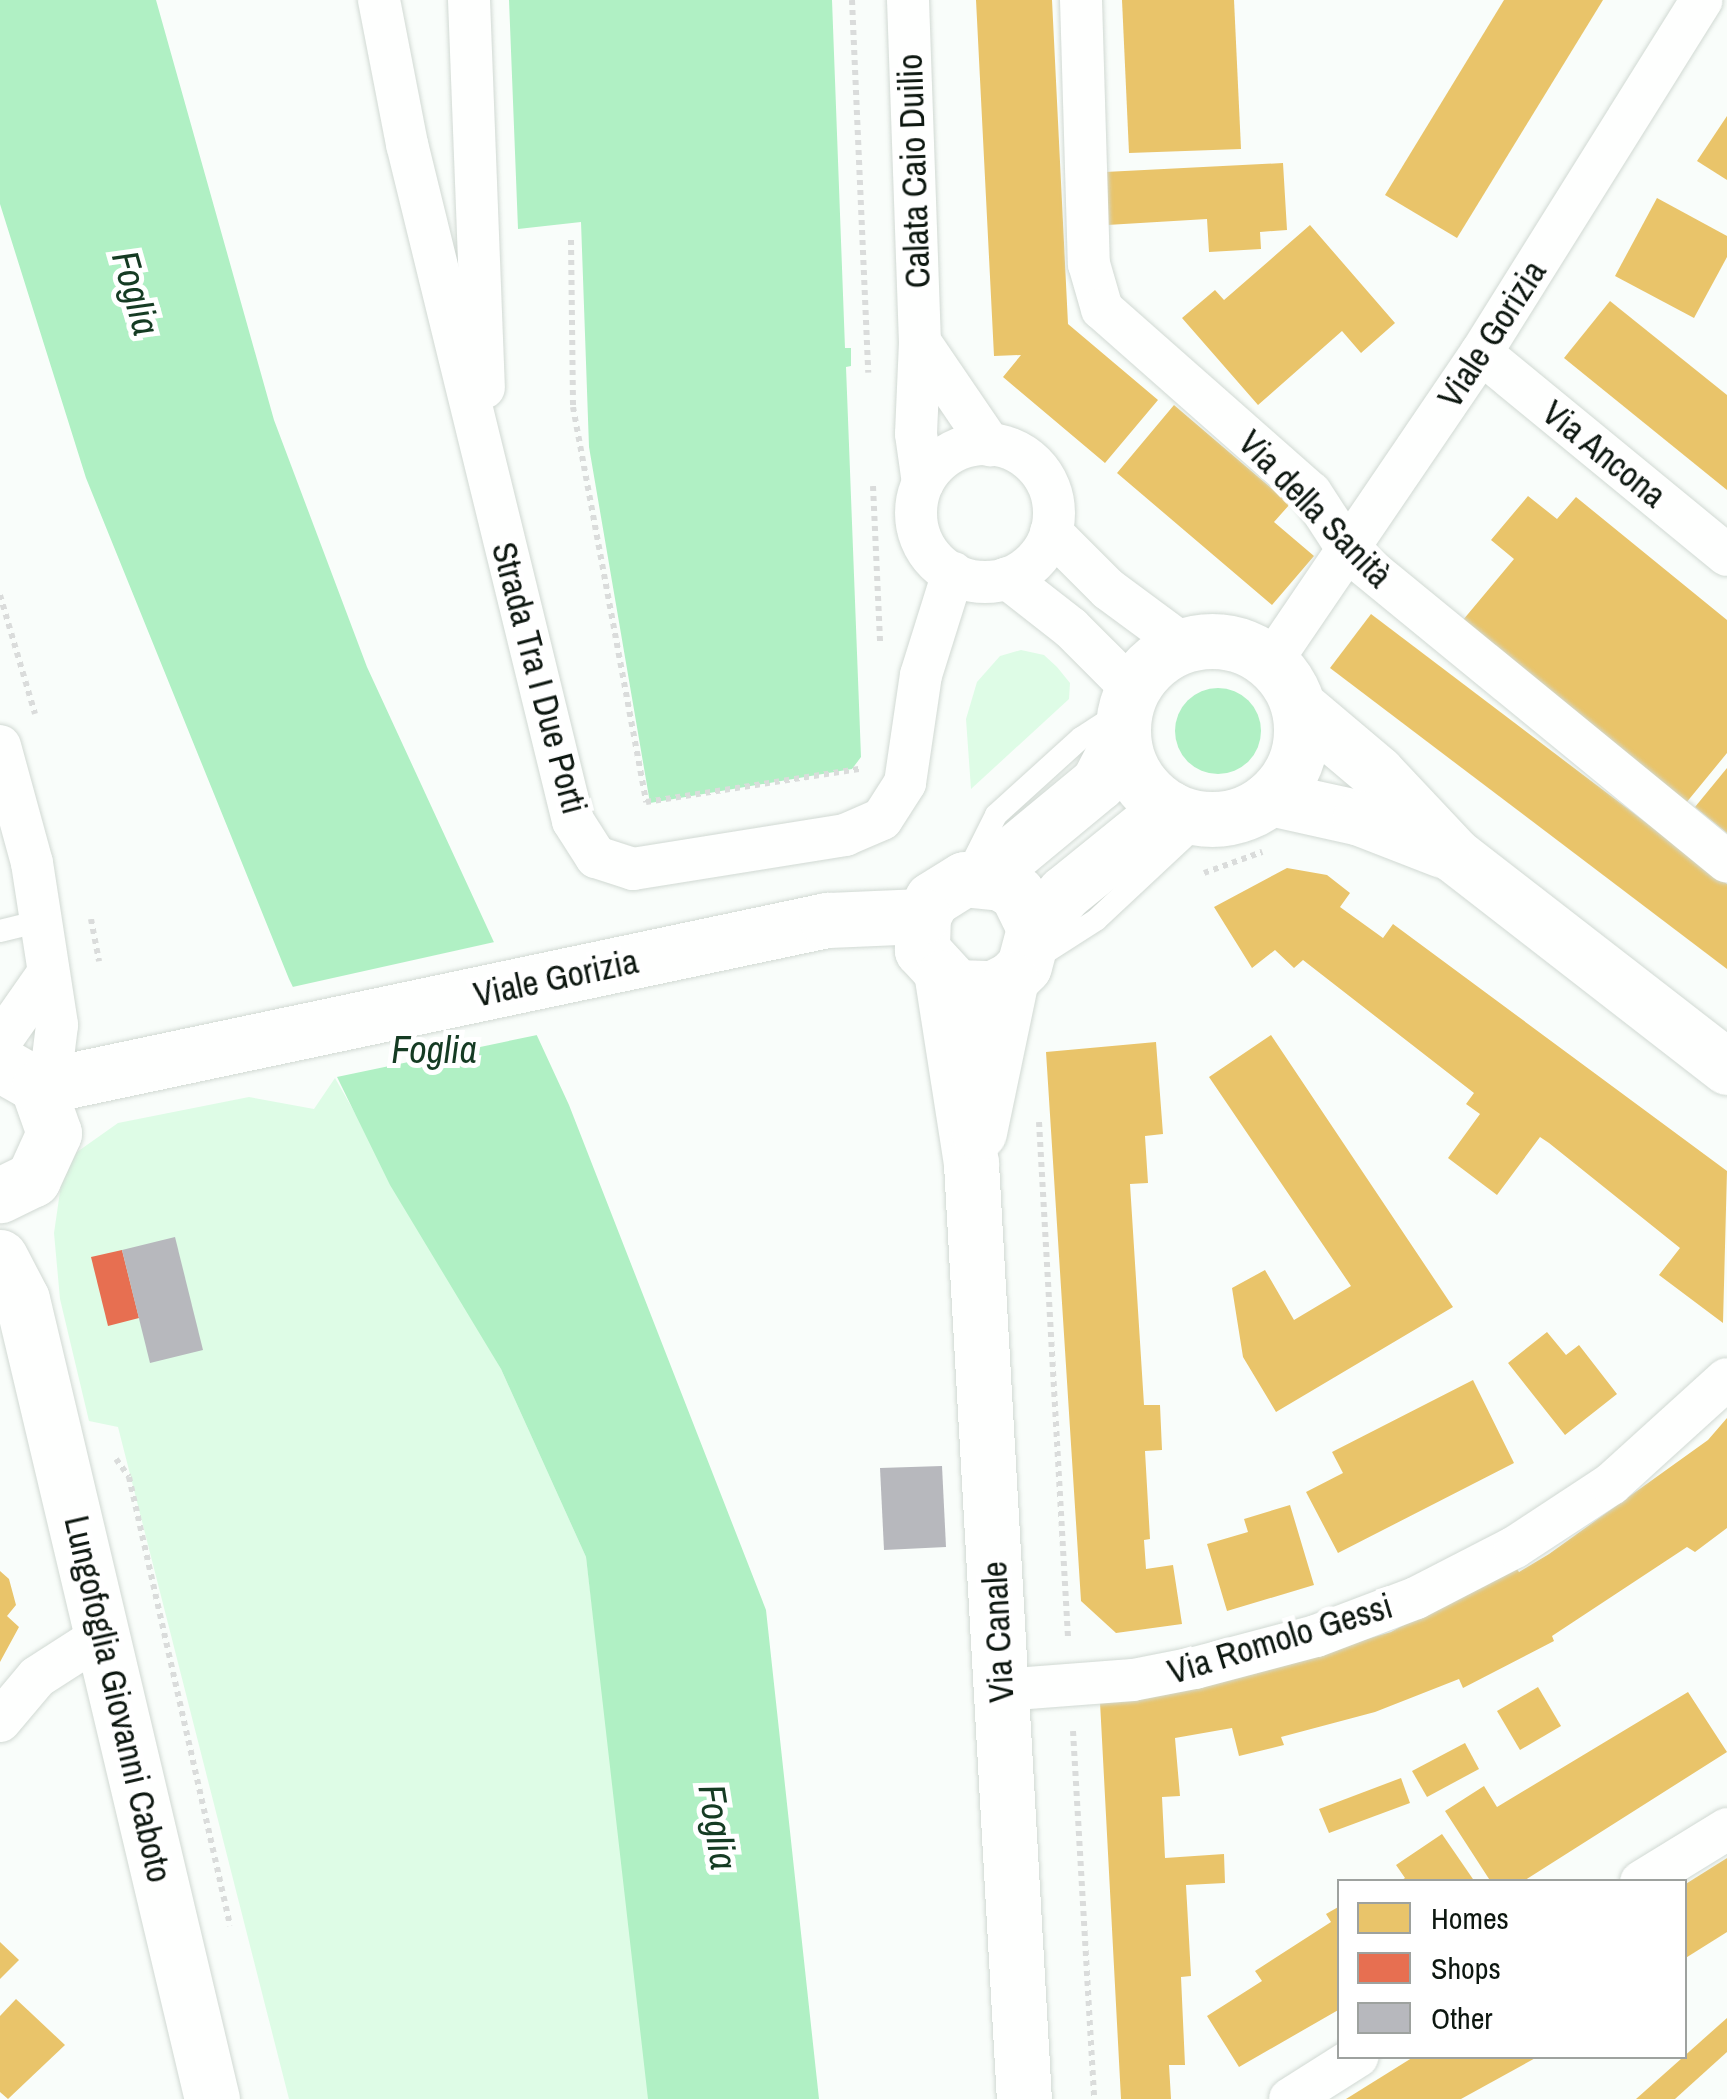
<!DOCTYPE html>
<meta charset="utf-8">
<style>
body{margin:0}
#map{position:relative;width:1727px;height:2099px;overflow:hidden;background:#f9fdfa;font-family:"Archivo Narrow",sans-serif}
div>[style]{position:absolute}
.green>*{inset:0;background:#defce6}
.water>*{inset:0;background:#b0f0c4}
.round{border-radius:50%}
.pier>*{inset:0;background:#f9fdfa}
.homes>*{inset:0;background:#e9c46a}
.shops>*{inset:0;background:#e76f51}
.building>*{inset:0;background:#b7b8bd}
.path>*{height:6px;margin-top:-3px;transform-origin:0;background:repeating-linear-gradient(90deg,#dadcdb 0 5px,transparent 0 10px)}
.roads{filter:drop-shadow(0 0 2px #d1d9d3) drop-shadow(0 0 2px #d1d9d3)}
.lane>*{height:22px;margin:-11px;padding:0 11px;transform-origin:11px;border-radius:11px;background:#fefffe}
.street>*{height:42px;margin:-21px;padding:0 21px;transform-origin:21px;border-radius:21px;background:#fefffe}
.street>.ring{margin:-21px;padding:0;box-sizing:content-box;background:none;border:42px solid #fefffe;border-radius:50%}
.secondary>*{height:55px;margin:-27.5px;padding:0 27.5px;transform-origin:27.5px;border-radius:27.5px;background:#fefffe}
.secondary>.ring{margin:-27.5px;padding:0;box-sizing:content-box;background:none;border:55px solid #fefffe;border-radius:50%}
span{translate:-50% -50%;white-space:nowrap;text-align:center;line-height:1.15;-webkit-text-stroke:10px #fff;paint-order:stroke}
.street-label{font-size:35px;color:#0d1710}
.water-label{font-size:38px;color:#153b23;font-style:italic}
.legend{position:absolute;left:1337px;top:1879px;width:350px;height:180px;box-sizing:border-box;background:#fff;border:2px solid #9ea29f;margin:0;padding:12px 18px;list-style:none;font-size:30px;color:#0d1710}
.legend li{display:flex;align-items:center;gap:20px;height:50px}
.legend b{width:50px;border:2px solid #9ea29f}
</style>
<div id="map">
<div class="green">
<div style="clip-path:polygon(1021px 650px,1044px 655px,1057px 667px,1070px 683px,1069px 699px,971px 789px,966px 719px,977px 682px,1000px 656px)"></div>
<div style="clip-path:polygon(335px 1078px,501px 1369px,586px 1557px,652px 2099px,289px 2099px,118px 1427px,89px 1421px,60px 1299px,54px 1233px,63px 1171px,77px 1152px,118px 1123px,249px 1097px,314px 1109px)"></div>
</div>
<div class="water">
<div style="clip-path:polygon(0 0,156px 0,274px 420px,367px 667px,569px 1105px,766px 1610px,819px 2099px,648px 2099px,586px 1557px,501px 1369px,390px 1185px,289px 979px,86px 478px,0 204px)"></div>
<div style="clip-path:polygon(509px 0,832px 0,845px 348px,851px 348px,851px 366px,846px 367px,861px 757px,852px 769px,650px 803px,589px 447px,581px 222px,518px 229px)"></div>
<div class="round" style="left:1175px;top:688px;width:86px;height:86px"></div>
</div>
<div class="pier">
<div style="clip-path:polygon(499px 941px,542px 1034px,332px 1078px,288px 988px)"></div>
</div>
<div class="homes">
<div style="clip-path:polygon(976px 0,1052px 0,1068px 324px,1158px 400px,1105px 463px,1003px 377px,1021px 355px,994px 356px)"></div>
<div style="clip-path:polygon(1122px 0,1234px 0,1241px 149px,1129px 153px)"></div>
<div style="clip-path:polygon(1504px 0,1603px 0,1457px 238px,1385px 195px)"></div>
<div style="clip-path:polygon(1727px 116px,1727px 180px,1697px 161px)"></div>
<div style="clip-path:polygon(1283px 163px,1287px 230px,1260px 232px,1261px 249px,1209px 252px,1207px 219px,1107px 225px,1105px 172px)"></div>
<div style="clip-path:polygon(1657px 198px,1727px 236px,1727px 257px,1694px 318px,1615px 276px)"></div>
<div style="clip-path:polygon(1310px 225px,1395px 323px,1361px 353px,1342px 331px,1258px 405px,1182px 318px,1215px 290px,1224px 300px)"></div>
<div style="clip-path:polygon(1610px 301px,1727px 395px,1727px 490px,1564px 358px)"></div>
<div style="clip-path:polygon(1174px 405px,1290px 504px,1274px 522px,1314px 556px,1272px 605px,1117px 473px)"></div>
<div style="clip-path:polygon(1528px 496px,1557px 519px,1576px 497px,1727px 620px,1727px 753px,1686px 803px,1463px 620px,1514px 559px,1491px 540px)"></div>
<div style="clip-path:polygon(1371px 614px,1727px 884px,1727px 969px,1330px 668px)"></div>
<div style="clip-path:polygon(1727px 768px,1727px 833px,1695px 807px)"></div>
<div style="clip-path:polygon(1287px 868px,1327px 875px,1350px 893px,1340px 907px,1383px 938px,1393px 924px,1727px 1171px,1723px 1323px,1659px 1275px,1680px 1248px,1549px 1143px,1540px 1137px,1497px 1195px,1448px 1158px,1480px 1114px,1466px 1104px,1474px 1093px,1303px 960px,1294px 968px,1275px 950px,1252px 968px,1214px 907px)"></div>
<div style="clip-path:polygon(1271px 1035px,1453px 1307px,1276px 1412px,1243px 1357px,1232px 1288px,1265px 1270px,1294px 1320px,1351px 1286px,1209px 1077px)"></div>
<div style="clip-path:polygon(1156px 1042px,1163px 1134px,1145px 1136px,1148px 1183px,1130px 1184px,1144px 1405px,1160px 1405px,1162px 1450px,1145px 1451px,1150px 1539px,1144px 1540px,1146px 1569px,1173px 1565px,1182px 1624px,1116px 1633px,1081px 1601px,1046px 1052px)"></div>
<div style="clip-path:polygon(1547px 1332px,1566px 1355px,1579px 1345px,1617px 1394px,1565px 1435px,1508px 1363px)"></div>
<div style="clip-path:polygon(1473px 1380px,1514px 1463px,1338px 1553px,1306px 1492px,1343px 1473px,1332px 1452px)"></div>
<div style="clip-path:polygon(1727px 1418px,1727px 1528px,1695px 1552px,1687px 1547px,1552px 1636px,1554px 1641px,1463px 1688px,1459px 1679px,1375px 1712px,1281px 1737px,1284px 1745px,1239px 1756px,1232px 1728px,1175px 1738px,1180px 1796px,1162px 1797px,1165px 1858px,1224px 1854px,1225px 1883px,1186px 1885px,1191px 1976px,1181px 1977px,1185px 2065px,1169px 2065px,1171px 2099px,1121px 2099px,1100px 1702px,1221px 1682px,1391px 1632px,1514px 1565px,1519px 1572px,1549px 1554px,1708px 1440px)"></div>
<div style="clip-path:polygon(1290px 1505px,1314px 1585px,1227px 1611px,1207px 1544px,1248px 1532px,1244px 1519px)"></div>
<div style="clip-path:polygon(0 1571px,9px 1579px,16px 1605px,7px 1616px,19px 1627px,0 1662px)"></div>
<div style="clip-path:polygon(1538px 1687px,1561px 1726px,1520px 1750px,1497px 1711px)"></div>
<div style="clip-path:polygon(1688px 1692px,1727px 1752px,1522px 1882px,1491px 1882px,1445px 1811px,1484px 1786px,1497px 1807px)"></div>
<div style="clip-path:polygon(1465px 1743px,1479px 1769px,1427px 1797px,1412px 1771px)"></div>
<div style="clip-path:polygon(1401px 1778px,1410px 1803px,1329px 1833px,1319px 1809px)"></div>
<div style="clip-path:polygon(1442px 1834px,1475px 1882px,1399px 1882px,1405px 1878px,1396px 1865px)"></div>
<div style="clip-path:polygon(1727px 1858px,1727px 1932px,1684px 1959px,1684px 1885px)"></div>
<div style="clip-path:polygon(1340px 1906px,1340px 2009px,1239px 2067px,1207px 2016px,1262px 1981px,1255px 1971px,1331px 1922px,1326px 1914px)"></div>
<div style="clip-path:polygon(0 1942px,19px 1960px,0 1979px)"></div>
<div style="clip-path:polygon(16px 1999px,65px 2045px,8px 2099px,0 2092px,0 2016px)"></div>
<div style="clip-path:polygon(1727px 2018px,1727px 2052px,1675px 2099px,1636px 2099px)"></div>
<div style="clip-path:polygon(1415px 2056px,1539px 2056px,1461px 2099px,1346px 2099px)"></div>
</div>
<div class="shops">
<div style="clip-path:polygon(122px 1250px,139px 1318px,108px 1326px,91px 1257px)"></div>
</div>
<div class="building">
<div style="clip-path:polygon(175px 1237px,203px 1350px,150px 1363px,122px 1250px)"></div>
<div style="clip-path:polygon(942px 1466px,946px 1547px,884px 1550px,880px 1468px)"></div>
</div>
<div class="path">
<div style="left:852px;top:0;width:373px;rotate:87.5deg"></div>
<div style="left:571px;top:240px;width:167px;rotate:89.3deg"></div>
<div style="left:573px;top:407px;width:402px;rotate:79.5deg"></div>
<div style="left:646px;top:802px;width:217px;rotate:-8.8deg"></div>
<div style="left:873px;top:486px;width:157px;rotate:87.4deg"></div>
<div style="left:0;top:595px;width:124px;rotate:73.6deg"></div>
<div style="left:1204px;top:873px;width:62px;rotate:-19.9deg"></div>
<div style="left:91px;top:919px;width:43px;rotate:79.2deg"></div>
<div style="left:1039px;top:1122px;width:517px;rotate:86.78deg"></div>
<div style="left:116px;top:1459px;width:22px;rotate:54deg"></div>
<div style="left:129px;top:1477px;width:460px;rotate:77.3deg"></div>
<div style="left:1073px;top:1731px;width:369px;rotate:86.7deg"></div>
</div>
<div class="roads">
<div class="lane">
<div style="left:965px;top:877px;width:69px;rotate:-63.4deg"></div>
<div style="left:996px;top:815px;width:115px;rotate:-42.2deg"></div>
<div style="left:1081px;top:738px;width:44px;rotate:-33deg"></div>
<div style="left:0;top:931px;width:42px;rotate:-13.7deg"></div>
<div style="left:1032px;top:961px;width:76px;rotate:-32.6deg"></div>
<div style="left:1096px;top:920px;width:148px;rotate:-43.1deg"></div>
</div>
<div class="street">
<div style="left:379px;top:0;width:147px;rotate:79deg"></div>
<div style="left:407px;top:144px;width:697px;rotate:76.22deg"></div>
<div style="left:573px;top:821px;width:43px;rotate:57.4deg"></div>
<div style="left:596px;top:857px;width:39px;rotate:18deg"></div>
<div style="left:633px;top:869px;width:215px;rotate:-9.1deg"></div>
<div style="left:845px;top:835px;width:40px;rotate:-23.4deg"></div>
<div style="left:882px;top:819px;width:43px;rotate:-57.4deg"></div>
<div style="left:905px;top:783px;width:109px;rotate:-81.6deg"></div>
<div style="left:921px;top:675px;width:107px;rotate:-72.6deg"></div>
<div style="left:469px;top:0;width:388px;rotate:87.8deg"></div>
<div style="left:908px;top:0;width:342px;rotate:88deg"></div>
<div style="left:920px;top:342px;width:92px;rotate:92.5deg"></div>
<div style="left:916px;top:434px;width:49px;rotate:81.9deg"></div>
<div style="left:1081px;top:0;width:264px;rotate:88.3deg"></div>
<div style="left:1089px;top:264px;width:47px;rotate:73.9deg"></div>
<div style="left:1102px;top:309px;width:278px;rotate:41.4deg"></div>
<div style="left:1311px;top:493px;width:72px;rotate:57deg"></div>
<div style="left:1350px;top:553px;width:487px;rotate:39.3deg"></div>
<div style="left:920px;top:342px;width:125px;rotate:55.8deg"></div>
<div style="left:1481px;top:353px;width:318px;rotate:39.4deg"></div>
<div class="ring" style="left:916px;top:444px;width:96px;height:96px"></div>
<div style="left:1051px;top:532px;width:81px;rotate:45deg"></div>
<div style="left:1108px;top:589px;width:94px;rotate:36.4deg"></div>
<div style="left:1007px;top:578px;width:81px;rotate:38deg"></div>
<div style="left:1071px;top:628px;width:86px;rotate:45deg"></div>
<div style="left:1271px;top:662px;width:374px;rotate:-55.8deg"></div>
<div style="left:1481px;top:353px;width:416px;rotate:-58deg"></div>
<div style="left:0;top:746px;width:121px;rotate:74.7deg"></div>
<div style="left:32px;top:863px;width:164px;rotate:81.2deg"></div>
<div style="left:57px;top:1025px;width:34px;rotate:97deg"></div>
<div style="left:53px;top:1059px;width:31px;rotate:122deg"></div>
<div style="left:0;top:1042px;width:82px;rotate:-55deg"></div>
<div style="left:1002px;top:1690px;width:131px;rotate:-4.4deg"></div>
<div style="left:1133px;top:1680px;width:63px;rotate:-11deg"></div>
<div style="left:1195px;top:1668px;width:125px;rotate:-14.8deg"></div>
<div style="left:1316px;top:1636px;width:107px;rotate:-20.8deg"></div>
<div style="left:1416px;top:1598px;width:111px;rotate:-27.3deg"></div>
<div style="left:1515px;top:1547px;width:115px;rotate:-33.3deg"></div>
<div style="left:1611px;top:1484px;width:156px;rotate:-42.2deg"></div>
<div style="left:0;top:1721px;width:57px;rotate:-49.9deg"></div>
<div style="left:37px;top:1677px;width:80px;rotate:-32.7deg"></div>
<div style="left:1641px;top:1882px;width:101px;rotate:-31.6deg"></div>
<div style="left:1290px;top:2099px;width:80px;rotate:-32.3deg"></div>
</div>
<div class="secondary">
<div class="ring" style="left:1123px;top:641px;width:123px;height:123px"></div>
<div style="left:1299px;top:707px;width:102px;rotate:40.2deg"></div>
<div style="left:1377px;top:773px;width:112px;rotate:46.8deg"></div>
<div style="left:1454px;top:855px;width:346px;rotate:37.8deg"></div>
<div style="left:1270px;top:798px;width:92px;rotate:12.5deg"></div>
<div style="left:1360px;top:818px;width:88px;rotate:21.3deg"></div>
<div style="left:983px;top:878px;width:149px;rotate:-39.6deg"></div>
<div style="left:1098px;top:783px;width:54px;rotate:-62.5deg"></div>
<div style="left:1034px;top:928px;width:39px;rotate:-116deg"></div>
<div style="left:1017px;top:893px;width:19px;rotate:-148deg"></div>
<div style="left:1001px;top:883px;width:37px;rotate:-174deg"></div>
<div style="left:964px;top:879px;width:38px;rotate:148deg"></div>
<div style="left:932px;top:899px;width:19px;rotate:118deg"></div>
<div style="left:923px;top:916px;width:34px;rotate:92deg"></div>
<div style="left:922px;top:950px;width:50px;rotate:47.4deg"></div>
<div style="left:956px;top:987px;width:37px;rotate:2deg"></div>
<div style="left:993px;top:988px;width:20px;rotate:-27deg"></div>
<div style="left:1011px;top:979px;width:18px;rotate:-45deg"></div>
<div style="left:1024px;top:966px;width:39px;rotate:-75deg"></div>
<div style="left:1034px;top:928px;width:46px;rotate:-49.4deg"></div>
<div style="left:1064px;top:893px;width:135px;rotate:-39deg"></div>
<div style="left:942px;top:978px;width:188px;rotate:81.1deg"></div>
<div style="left:971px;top:1164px;width:937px;rotate:86.76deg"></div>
<div style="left:0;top:1064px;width:43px;rotate:29.6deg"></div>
<div style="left:37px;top:1085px;width:51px;rotate:70.5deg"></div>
<div style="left:54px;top:1133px;width:51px;rotate:114.5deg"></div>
<div style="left:33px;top:1179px;width:37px;rotate:154deg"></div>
<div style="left:39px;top:1087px;width:806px;rotate:-11.97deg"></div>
<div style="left:827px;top:920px;width:96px;rotate:-2.4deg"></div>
<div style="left:979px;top:1132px;width:156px;rotate:-78.2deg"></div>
<div style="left:0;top:1257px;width:47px;rotate:62.4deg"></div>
<div style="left:22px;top:1299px;width:822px;rotate:76.64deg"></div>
</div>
</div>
<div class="street-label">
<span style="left:914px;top:171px;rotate:-92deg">Calata Caio Duilio</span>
<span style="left:1492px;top:334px;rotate:-57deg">Viale Gorizia</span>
<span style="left:1604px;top:454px;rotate:39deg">Via Ancona</span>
<span style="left:1315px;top:509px;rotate:46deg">Via della Sanità</span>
<span style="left:539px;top:678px;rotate:75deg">Strada Tra I Due Porti</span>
<span style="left:556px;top:978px;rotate:-12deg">Viale Gorizia</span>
<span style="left:998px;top:1632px;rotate:-93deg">Via Canale</span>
<span style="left:1280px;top:1639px;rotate:-17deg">Via Romolo Gessi</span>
<span style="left:118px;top:1699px;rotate:77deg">Lungofoglia Giovanni Caboto</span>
</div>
<div class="water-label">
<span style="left:136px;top:293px;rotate:74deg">Foglia</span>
<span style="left:434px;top:1050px">Foglia</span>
<span style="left:718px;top:1827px;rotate:81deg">Foglia</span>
</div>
<ul class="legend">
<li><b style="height:28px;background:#e9c46a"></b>Homes</li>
<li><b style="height:28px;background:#e76f51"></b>Shops</li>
<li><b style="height:28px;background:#b7b8bd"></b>Other</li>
</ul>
</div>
